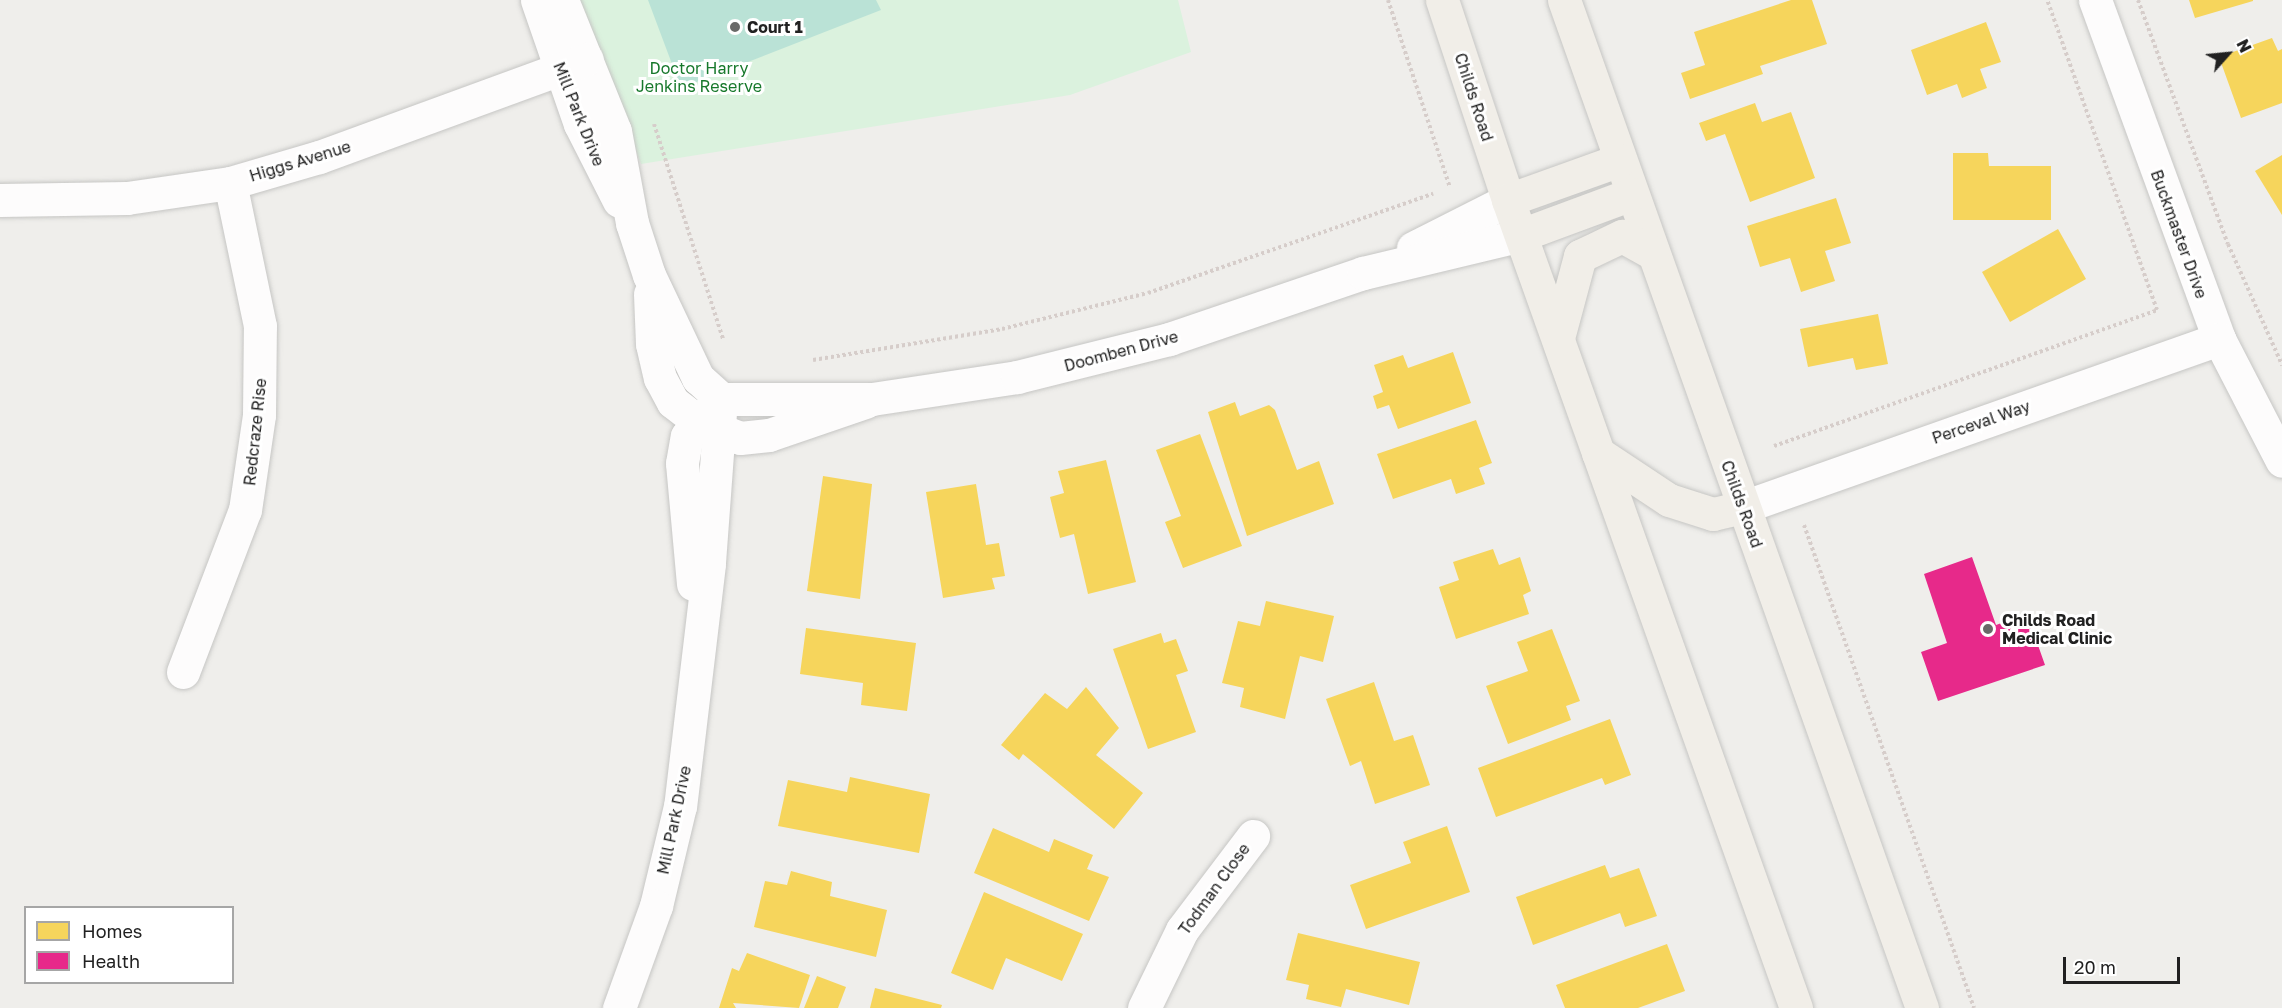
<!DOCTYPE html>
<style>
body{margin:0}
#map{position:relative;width:2282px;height:1008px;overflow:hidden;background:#efeeeb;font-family:"Golos Text",sans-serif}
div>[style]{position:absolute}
.park>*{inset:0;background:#dbf2de}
.pitch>*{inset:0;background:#bae2d6}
.homes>*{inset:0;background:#f6d55c}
.health>*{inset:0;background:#e7298a}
.path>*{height:4px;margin-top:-2px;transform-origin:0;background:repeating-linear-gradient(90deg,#d6cdca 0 3px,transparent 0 6px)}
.roads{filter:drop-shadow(0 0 2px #c6c6c4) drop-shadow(0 0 2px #c6c6c4)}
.street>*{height:33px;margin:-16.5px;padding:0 16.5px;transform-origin:16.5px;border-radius:16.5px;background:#fdfcfc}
.primary>*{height:33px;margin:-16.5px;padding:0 16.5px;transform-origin:16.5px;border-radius:16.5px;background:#f1eee8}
.dots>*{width:16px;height:16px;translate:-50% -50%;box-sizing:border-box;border:3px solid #fff;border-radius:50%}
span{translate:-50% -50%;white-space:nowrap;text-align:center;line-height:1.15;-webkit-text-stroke:6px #fff;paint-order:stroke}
.poi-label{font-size:16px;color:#212121;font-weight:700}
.left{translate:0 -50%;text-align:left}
.park-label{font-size:16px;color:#17782b}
.street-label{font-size:16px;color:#212121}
.legend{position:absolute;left:24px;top:906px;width:210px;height:78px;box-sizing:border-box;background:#fff;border:2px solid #a6a6a6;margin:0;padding:8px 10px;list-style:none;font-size:18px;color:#212121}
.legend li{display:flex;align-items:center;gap:12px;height:30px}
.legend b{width:30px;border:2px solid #a6a6a6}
.north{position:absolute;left:2198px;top:24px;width:60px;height:60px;-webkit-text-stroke:4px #fff;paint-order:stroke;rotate:63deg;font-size:16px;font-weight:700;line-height:24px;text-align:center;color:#212121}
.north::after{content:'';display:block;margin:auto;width:21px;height:27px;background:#212121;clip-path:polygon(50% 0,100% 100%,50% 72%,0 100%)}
.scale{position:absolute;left:2063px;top:957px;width:117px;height:27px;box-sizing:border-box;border:3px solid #212121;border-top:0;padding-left:8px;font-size:18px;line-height:21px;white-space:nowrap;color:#212121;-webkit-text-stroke:4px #fff;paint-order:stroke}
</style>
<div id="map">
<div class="park">
<div style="clip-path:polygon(580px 0,1178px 0,1191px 52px,1070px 95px,641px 164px)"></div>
</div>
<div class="pitch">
<div style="clip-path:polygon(648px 0,876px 0,881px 10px,681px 88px)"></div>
</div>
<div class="homes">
<div style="clip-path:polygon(1791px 0,1812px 0,1827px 44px,1760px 66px,1763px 74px,1690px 99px,1681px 73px,1705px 65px,1694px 32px)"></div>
<div style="clip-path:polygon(2189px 0,2253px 0,2253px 1px,2195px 18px)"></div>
<div style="clip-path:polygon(1986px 22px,2001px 62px,1980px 69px,1987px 88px,1962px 98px,1957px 84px,1927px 95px,1911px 50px)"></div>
<div style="clip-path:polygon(2272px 38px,2278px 51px,2282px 49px,2282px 103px,2241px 118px,2219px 57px)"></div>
<div style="clip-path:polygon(1755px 103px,1762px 122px,1791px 112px,1815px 178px,1750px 202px,1725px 134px,1706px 141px,1699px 123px)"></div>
<div style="clip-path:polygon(1953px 153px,1988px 153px,1989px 166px,2051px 166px,2051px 220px,1953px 220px)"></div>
<div style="clip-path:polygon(2282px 155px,2282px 215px,2255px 171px)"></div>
<div style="clip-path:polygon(1836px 198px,1851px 243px,1825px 251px,1835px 281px,1801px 292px,1790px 258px,1760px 267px,1747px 226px)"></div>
<div style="clip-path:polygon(2058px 229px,2086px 279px,2010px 322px,1982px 272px)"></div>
<div style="clip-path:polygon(1878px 314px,1888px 364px,1856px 370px,1853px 358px,1808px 367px,1800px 329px)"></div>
<div style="clip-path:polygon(1453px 352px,1471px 403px,1398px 429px,1389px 405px,1377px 409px,1373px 396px,1383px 392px,1374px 365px,1403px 355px,1408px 368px)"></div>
<div style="clip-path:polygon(1235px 402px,1240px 416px,1269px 405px,1275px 410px,1297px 470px,1319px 461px,1334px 504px,1247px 536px,1208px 412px)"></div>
<div style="clip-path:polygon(1476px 420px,1492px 463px,1479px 468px,1485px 484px,1456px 494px,1451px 479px,1393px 499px,1377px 454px)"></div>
<div style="clip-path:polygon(1200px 434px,1242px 546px,1183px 568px,1165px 522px,1181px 516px,1156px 450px)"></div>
<div style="clip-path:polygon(1106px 460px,1136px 582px,1088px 594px,1074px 534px,1060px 538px,1050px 497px,1064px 493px,1058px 471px)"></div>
<div style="clip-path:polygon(823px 476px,872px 484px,860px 599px,807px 591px)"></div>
<div style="clip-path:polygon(976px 484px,986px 545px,999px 543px,1005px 576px,992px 578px,995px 589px,943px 598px,926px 492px)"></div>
<div style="clip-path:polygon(1493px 549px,1499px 565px,1520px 557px,1531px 591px,1523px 595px,1529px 614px,1456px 639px,1439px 587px,1459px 580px,1453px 562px)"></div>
<div style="clip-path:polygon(1266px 601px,1334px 616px,1323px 662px,1300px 656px,1285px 719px,1240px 707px,1244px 688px,1222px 683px,1238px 621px,1260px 626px)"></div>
<div style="clip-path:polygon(806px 628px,916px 643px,907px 711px,861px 705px,863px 683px,800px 674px)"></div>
<div style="clip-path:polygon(1552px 629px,1580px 701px,1566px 706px,1571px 720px,1508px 744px,1486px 686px,1528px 671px,1517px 642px)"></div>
<div style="clip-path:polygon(1161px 633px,1164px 643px,1176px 639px,1188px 671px,1176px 675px,1196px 732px,1148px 749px,1113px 649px)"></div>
<div style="clip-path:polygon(1374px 682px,1394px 741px,1413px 735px,1430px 785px,1375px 804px,1361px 761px,1350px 766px,1326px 699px)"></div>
<div style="clip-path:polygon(1086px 687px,1119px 728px,1096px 755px,1143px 793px,1114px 829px,1023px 754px,1019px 760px,1001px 745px,1045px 693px,1067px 709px)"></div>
<div style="clip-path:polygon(1610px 719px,1631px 775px,1605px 785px,1602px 778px,1496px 817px,1478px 768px)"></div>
<div style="clip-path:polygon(850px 777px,930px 794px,919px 853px,778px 826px,788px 780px,847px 792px)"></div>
<div style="clip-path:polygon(1447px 826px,1470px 892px,1366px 929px,1350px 885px,1411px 863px,1403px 842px)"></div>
<div style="clip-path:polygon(993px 828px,1049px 852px,1054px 839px,1093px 855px,1087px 869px,1109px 877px,1089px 921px,974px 873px)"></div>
<div style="clip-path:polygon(1605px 865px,1610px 878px,1639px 868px,1657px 916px,1625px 927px,1620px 913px,1533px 945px,1516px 897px)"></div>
<div style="clip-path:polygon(791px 871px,832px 882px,830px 896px,887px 910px,876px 957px,754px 927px,765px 881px,787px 885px)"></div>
<div style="clip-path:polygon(984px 892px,1083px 934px,1062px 981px,1006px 958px,993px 990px,951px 973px)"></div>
<div style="clip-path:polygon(1298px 933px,1420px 962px,1409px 1005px,1346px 989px,1341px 1007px,1306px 999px,1309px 985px,1286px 980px)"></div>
<div style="clip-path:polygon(1667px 944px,1685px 991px,1638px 1008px,1565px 1008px,1556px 985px)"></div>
<div style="clip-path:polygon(747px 953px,810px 975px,799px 1008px,733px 1003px,736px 1008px,719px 1008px,732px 968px,739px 971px)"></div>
<div style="clip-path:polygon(817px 976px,846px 987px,838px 1008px,804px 1008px)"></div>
<div style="clip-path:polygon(875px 988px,942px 1005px,941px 1008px,870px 1008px)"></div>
</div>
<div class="health">
<div style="clip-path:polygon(1972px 557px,1996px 625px,2027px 614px,2045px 665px,1938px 701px,1921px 652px,1947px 643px,1924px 574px)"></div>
</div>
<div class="path">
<div style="left:1388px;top:0;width:197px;rotate:71.7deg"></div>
<div style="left:2138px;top:0;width:260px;rotate:69.8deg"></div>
<div style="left:2228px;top:244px;width:133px;rotate:65.9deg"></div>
<div style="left:654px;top:124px;width:226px;rotate:72.2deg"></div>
<div style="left:813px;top:360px;width:192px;rotate:-9.3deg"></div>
<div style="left:1002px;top:329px;width:150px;rotate:-13.9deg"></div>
<div style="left:1148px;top:293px;width:302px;rotate:-19.2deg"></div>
<div style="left:1774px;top:446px;width:406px;rotate:-19.5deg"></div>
<div style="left:2157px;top:310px;width:329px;rotate:-109.5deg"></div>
<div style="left:1804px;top:525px;width:512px;rotate:70.61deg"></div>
</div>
<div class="roads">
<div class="street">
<div style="left:537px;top:0;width:131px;rotate:70.9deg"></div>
<div style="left:580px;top:124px;width:86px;rotate:63.1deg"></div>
<div style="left:562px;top:0;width:141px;rotate:68deg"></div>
<div style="left:615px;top:131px;width:94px;rotate:79.5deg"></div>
<div style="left:632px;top:223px;width:55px;rotate:71.9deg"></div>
<div style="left:649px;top:275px;width:114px;rotate:64.6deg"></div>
<div style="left:698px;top:378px;width:31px;rotate:42deg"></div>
<div style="left:721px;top:399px;width:165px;rotate:94.2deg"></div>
<div style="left:709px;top:564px;width:244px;rotate:96.8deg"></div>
<div style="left:680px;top:806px;width:103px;rotate:103.5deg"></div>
<div style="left:656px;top:906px;width:109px;rotate:109.9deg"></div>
<div style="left:2095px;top:0;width:361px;rotate:69.9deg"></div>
<div style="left:2219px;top:339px;width:137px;rotate:62.7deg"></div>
<div style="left:0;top:200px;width:127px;rotate:-0.9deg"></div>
<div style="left:127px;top:198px;width:104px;rotate:-8.3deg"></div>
<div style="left:230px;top:183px;width:93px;rotate:-16.3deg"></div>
<div style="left:319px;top:157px;width:285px;rotate:-20.1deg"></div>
<div style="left:1413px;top:248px;width:106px;rotate:-26.8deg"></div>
<div style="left:650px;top:294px;width:50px;rotate:87.7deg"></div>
<div style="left:652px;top:344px;width:35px;rotate:77deg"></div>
<div style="left:660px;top:378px;width:27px;rotate:62deg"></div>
<div style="left:673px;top:402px;width:31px;rotate:38deg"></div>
<div style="left:697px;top:421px;width:46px;rotate:21.6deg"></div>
<div style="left:740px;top:438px;width:29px;rotate:-6deg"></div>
<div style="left:769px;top:435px;width:102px;rotate:-19deg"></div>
<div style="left:721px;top:399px;width:151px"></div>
<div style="left:872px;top:399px;width:147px;rotate:-8.6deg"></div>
<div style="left:1017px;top:377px;width:157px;rotate:-14deg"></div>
<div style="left:1169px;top:339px;width:205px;rotate:-18.8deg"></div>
<div style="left:1363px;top:273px;width:163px;rotate:-13.5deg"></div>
<div style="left:1743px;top:507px;width:505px;rotate:-19.44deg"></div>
<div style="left:693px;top:584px;width:121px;rotate:-95.2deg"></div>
<div style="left:682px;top:463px;width:27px;rotate:-80deg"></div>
<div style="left:687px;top:436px;width:38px;rotate:-49deg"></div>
<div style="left:183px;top:672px;width:173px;rotate:-69.1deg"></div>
<div style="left:245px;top:510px;width:96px;rotate:-81.6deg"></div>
<div style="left:259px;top:415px;width:89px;rotate:-89.4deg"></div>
<div style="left:260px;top:326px;width:146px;rotate:-101.8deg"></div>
<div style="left:1144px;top:1008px;width:87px;rotate:-64deg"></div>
<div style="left:1182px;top:930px;width:118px;rotate:-52.9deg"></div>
</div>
<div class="primary">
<div style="left:1442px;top:0;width:211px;rotate:71.7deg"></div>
<div style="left:1508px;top:200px;width:858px;rotate:70.38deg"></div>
<div style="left:1564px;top:0;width:1070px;rotate:70.45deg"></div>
<div style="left:1508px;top:200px;width:119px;rotate:-19.7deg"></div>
<div style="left:1521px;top:235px;width:118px;rotate:-20.3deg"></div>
<div style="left:1558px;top:338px;width:85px;rotate:-75deg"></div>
<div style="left:1580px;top:256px;width:47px;rotate:-25.5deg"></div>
<div style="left:1622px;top:236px;width:35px;rotate:29deg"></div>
<div style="left:1598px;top:453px;width:85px;rotate:33.5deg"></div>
<div style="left:1669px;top:500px;width:46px;rotate:17.7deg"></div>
<div style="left:1713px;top:514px;width:31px;rotate:-13deg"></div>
</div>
</div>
<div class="dots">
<div style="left:735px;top:27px;background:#696968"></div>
<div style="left:1988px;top:629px;background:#696968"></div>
</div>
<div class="poi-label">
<span class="left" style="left:747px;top:27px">Court 1</span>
<span class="left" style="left:2002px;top:629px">Childs Road<br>Medical Clinic</span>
</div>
<div class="park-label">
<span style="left:699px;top:77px">Doctor Harry<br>Jenkins Reserve</span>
</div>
<div class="street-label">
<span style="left:1474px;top:97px;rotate:72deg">Childs Road</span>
<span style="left:579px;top:114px;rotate:68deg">Mill Park Drive</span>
<span style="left:300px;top:161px;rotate:-17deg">Higgs Avenue</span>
<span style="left:2179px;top:234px;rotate:70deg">Buckmaster Drive</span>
<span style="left:1121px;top:351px;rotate:-15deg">Doomben Drive</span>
<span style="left:1981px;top:422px;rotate:-19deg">Perceval Way</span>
<span style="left:255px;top:432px;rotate:-84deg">Redcraze Rise</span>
<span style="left:1742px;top:504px;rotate:70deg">Childs Road</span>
<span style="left:674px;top:820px;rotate:-78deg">Mill Park Drive</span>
<span style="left:1214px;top:889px;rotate:-54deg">Todman Close</span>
</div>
<ul class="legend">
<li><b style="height:16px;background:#f6d55c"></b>Homes</li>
<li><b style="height:16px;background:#e7298a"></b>Health</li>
</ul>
<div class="north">N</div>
<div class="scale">20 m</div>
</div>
